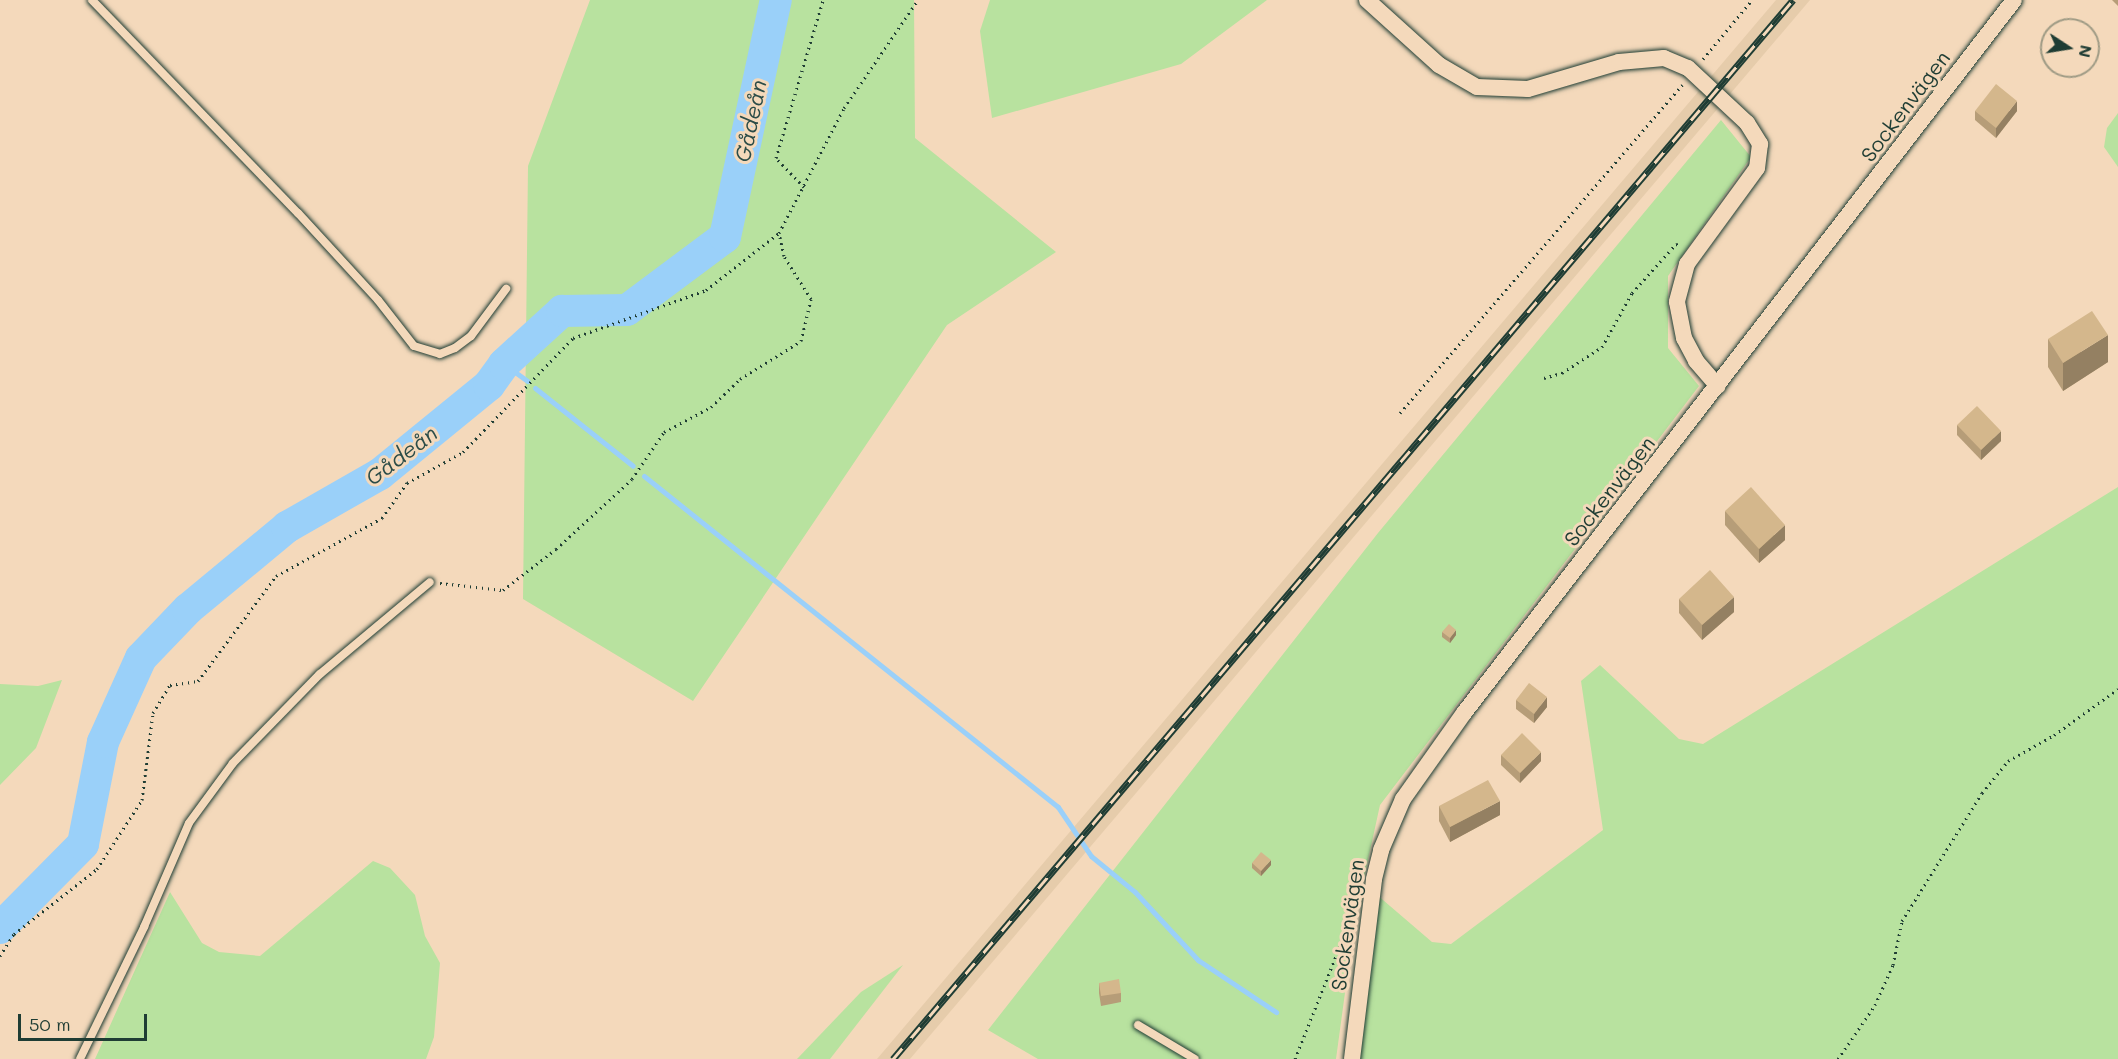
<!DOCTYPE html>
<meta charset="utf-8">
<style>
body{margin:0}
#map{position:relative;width:2118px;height:1059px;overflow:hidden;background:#f4d9bb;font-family:Mali,sans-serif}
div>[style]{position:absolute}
.built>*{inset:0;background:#e6ccab}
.green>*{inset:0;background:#b8e29f}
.stream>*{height:5px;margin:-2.5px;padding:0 2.5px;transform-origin:2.5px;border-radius:2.5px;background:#9ad0f9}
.river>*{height:32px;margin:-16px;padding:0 16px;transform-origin:16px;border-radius:16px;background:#9ad0f9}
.path>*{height:3px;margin-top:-1.5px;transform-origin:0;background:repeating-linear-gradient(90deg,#1f3d34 0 1.5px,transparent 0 6px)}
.roads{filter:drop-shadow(0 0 2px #1f3d34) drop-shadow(0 0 2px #1f3d34)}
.lane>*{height:8px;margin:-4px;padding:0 4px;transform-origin:4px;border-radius:4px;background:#f4d9bb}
.street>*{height:16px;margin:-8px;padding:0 8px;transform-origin:8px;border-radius:8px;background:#f4d9bb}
.rail>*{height:7px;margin-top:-3.5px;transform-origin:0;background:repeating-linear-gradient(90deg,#f4d9bb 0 14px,#1f3d34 0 28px);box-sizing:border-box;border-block:2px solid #1f3d34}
.wall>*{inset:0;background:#b69d78}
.shaded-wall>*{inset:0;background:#948062}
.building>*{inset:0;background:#d4b78c}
span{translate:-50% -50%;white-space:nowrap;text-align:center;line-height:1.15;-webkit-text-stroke:6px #f4d9bb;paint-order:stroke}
.street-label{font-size:21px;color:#1f3d34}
.water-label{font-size:22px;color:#2b4c48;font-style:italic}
.north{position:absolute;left:2040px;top:18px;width:60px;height:60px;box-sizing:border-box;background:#f4d9bb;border:2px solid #9f9b85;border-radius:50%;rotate:102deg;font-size:16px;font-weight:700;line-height:24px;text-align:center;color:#1f3d34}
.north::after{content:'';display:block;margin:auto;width:21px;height:27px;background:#1f3d34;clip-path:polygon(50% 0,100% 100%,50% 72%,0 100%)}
.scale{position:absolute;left:18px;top:1014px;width:129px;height:27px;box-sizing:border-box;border:3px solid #1f3d34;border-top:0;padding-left:8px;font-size:18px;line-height:21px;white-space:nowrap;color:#1f3d34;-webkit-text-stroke:4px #f4d9bb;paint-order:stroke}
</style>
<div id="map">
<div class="built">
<div style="clip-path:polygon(1776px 0,1810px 0,910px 1059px,877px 1059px)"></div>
</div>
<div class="green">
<div style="clip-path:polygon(590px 0,914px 0,915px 138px,1056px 252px,947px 325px,693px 701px,523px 599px,528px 166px)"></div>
<div style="clip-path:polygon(990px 0,1267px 0,1181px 64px,992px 118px,980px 31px)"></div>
<div style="clip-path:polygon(2118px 113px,2118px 167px,2104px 147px,2107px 128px)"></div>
<div style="clip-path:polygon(1721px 120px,1751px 157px,1668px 276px,1668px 348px,1699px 386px,1380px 805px,1355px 919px,1336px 1059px,1038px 1059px,988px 1030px,1378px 533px)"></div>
<div style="clip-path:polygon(2118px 487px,2118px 1059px,1359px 1059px,1377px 920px,1376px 894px,1432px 942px,1451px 944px,1603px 830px,1581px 681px,1600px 665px,1679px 739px,1703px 744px)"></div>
<div style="clip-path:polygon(62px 680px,36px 748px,0 785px,0 684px,38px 686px)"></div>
<div style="clip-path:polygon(373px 861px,390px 868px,415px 895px,425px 936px,440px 963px,434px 1037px,426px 1059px,95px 1059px,170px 892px,202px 943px,219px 952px,260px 956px)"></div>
<div style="clip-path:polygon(903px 965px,830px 1059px,797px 1059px,861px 992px)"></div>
</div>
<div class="stream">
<div style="left:504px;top:364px;width:29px;rotate:36deg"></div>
<div style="left:535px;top:388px;width:125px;rotate:38.5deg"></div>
<div style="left:644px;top:476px;width:530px;rotate:38.64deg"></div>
<div style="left:1058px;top:807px;width:59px;rotate:56deg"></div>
<div style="left:1091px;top:856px;width:57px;rotate:39.3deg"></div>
<div style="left:1135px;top:892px;width:93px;rotate:47.2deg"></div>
<div style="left:1198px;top:960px;width:94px;rotate:33.7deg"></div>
</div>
<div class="river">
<div style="left:0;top:928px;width:118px;rotate:-45.3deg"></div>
<div style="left:83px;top:844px;width:104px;rotate:-78.9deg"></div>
<div style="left:103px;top:742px;width:92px;rotate:-65.7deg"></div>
<div style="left:141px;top:658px;width:68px;rotate:-46.2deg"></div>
<div style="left:188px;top:609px;width:129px;rotate:-39.6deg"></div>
<div style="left:287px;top:527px;width:107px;rotate:-29.7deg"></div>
<div style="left:380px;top:474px;width:141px;rotate:-39.2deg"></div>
<div style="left:489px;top:385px;width:26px;rotate:-54deg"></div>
<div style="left:504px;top:364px;width:79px;rotate:-42.4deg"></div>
<div style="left:562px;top:311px;width:65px;rotate:-0.9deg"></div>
<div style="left:627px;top:310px;width:122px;rotate:-36.7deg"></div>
<div style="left:725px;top:237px;width:242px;rotate:-77.9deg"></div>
</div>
<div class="path">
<div style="left:1703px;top:59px;width:77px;rotate:-50.3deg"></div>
<div style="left:804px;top:187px;width:40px;rotate:-134deg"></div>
<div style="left:776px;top:158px;width:165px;rotate:-73.4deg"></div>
<div style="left:1544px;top:378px;width:19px;rotate:-16deg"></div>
<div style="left:1562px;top:373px;width:48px;rotate:-33deg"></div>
<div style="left:1602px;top:347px;width:62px;rotate:-60.9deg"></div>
<div style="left:1632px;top:293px;width:66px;rotate:-48.1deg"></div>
<div style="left:1676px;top:244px;width:4px;rotate:14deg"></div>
<div style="left:1400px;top:413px;width:433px;rotate:-49.3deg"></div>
<div style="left:440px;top:583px;width:63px;rotate:6.3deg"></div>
<div style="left:503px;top:590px;width:67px;rotate:-37.7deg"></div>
<div style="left:556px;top:549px;width:103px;rotate:-42.6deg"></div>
<div style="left:632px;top:479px;width:57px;rotate:-55.8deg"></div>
<div style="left:664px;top:432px;width:53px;rotate:-28deg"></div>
<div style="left:711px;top:407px;width:40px;rotate:-44deg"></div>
<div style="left:740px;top:379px;width:72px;rotate:-31.9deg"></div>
<div style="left:801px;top:341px;width:43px;rotate:-76.6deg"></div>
<div style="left:811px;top:299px;width:51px;rotate:-122.1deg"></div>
<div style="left:784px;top:256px;width:24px;rotate:-102deg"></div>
<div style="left:779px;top:233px;width:141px;rotate:-62.5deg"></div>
<div style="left:844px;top:108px;width:131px;rotate:-55.6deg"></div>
<div style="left:0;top:956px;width:26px;rotate:-58deg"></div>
<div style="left:14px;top:934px;width:105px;rotate:-38.1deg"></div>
<div style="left:97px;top:869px;width:82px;rotate:-56.9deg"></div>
<div style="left:142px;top:800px;width:88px;rotate:-82.8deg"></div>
<div style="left:153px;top:713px;width:33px;rotate:-59deg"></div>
<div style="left:170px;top:685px;width:28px;rotate:-8deg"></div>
<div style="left:198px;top:681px;width:131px;rotate:-53.4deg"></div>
<div style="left:276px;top:576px;width:121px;rotate:-28.7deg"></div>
<div style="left:382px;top:518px;width:43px;rotate:-54.5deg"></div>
<div style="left:407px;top:483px;width:64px;rotate:-29deg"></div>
<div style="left:463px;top:452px;width:158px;rotate:-46deg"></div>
<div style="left:573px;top:338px;width:141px;rotate:-19.8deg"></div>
<div style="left:706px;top:290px;width:93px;rotate:-38deg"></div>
<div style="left:1295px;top:1059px;width:159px;rotate:-68.3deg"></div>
<div style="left:1838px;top:1059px;width:65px;rotate:-55.6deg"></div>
<div style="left:1875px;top:1005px;width:44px;rotate:-65.8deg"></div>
<div style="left:1893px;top:965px;width:45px;rotate:-78.4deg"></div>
<div style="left:1902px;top:921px;width:151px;rotate:-58deg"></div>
<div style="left:1982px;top:793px;width:41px;rotate:-50.9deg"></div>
<div style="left:2008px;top:761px;width:53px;rotate:-29.5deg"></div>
<div style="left:2054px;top:735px;width:79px;rotate:-35.7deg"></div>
</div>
<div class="roads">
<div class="lane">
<div style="left:92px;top:0;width:296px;rotate:46deg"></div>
<div style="left:298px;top:213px;width:118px;rotate:47.4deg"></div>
<div style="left:378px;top:300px;width:58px;rotate:52deg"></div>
<div style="left:414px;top:346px;width:27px;rotate:17deg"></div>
<div style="left:440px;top:354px;width:16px;rotate:-22deg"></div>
<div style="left:455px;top:348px;width:20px;rotate:-37deg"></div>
<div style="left:471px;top:336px;width:59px;rotate:-53.3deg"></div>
<div style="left:1138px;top:1025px;width:66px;rotate:30.8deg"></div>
<div style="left:80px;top:1059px;width:147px;rotate:-64.1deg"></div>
<div style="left:144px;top:927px;width:113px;rotate:-66.6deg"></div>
<div style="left:189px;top:823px;width:74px;rotate:-53.7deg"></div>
<div style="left:233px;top:763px;width:124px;rotate:-45.7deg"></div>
<div style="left:320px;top:674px;width:143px;rotate:-39.9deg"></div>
</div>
<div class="street">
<div style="left:1367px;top:0;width:97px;rotate:42.1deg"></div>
<div style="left:1439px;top:65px;width:44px;rotate:30.1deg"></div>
<div style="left:1477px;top:87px;width:51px;rotate:2.2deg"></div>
<div style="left:1528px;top:89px;width:95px;rotate:-16.5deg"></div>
<div style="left:1619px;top:62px;width:45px;rotate:-5.1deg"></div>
<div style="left:1664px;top:58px;width:26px;rotate:23deg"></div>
<div style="left:1688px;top:68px;width:81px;rotate:43deg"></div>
<div style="left:1747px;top:123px;width:25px;rotate:58deg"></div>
<div style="left:1760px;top:144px;width:24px;rotate:97deg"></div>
<div style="left:1757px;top:168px;width:119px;rotate:126.1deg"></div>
<div style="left:1687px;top:264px;width:39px;rotate:105deg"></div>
<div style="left:1677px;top:302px;width:37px;rotate:79deg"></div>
<div style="left:1684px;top:338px;width:26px;rotate:62deg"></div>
<div style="left:1696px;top:361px;width:33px;rotate:49deg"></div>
<div style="left:1352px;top:1059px;width:181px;rotate:-83deg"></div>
<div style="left:1374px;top:879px;width:30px;rotate:-76deg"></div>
<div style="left:1381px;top:850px;width:56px;rotate:-66.7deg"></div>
<div style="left:1403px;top:799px;width:105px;rotate:-54.7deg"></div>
<div style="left:1464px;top:713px;width:900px;rotate:-52.35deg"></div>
</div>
</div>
<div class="rail">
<div style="left:893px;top:1059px;width:1390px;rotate:-49.64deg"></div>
</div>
<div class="wall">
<div style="clip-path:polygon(2112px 0,2118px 0,2118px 6px)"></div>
<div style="clip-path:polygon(1975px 111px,2017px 111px,1996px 138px,1975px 120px)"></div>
<div style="clip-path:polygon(2048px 339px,2108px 362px,2063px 391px,2048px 367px)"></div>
<div style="clip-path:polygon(1957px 425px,2001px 441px,1981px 460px,1957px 435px)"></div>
<div style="clip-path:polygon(1725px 511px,1785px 540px,1759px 563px,1725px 525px)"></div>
<div style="clip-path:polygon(1679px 599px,1734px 612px,1702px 640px,1679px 613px)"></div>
<div style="clip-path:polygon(1442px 632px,1456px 635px,1450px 643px,1442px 637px)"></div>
<div style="clip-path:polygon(1516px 700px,1547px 707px,1534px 723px,1516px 709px)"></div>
<div style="clip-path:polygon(1501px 755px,1541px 761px,1520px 783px,1501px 765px)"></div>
<div style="clip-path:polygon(1439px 806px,1500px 815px,1450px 842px,1439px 821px)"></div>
<div style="clip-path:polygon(1252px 863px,1271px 865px,1261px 876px,1252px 868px)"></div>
<div style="clip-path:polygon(1099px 983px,1121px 993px,1121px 1002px,1101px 1006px,1099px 993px)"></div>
</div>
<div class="shaded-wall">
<div style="clip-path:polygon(2017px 101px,2017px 111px,1996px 138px,1996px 128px)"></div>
<div style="clip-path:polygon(2108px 335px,2108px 362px,2063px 391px,2063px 363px)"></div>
<div style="clip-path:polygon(2001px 431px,2001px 441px,1981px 460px,1981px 450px)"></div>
<div style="clip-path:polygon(1785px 525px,1785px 540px,1759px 563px,1759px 549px)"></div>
<div style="clip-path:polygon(1734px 597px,1734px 612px,1702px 640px,1702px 625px)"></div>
<div style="clip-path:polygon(1456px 630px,1456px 635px,1450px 643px,1450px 638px)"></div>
<div style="clip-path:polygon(1547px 697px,1547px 707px,1534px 723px,1534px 714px)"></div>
<div style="clip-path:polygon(1541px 752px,1541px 761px,1520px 783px,1520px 773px)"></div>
<div style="clip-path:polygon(1500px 801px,1500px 815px,1450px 842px,1450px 827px)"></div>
<div style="clip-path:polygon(1271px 860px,1271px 865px,1261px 876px,1261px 871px)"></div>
</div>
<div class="building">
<div style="clip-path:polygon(1996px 84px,2017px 101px,1996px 128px,1975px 111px)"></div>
<div style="clip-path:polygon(2092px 311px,2108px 335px,2063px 363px,2048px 339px)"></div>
<div style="clip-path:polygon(1977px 406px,2001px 431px,1981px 450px,1957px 425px)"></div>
<div style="clip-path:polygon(1751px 487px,1785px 525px,1759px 549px,1725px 511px)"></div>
<div style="clip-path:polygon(1710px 570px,1734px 597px,1702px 625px,1679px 599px)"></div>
<div style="clip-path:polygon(1449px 624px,1456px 630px,1450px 638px,1442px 632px)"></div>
<div style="clip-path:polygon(1529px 683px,1547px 697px,1534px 714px,1516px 700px)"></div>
<div style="clip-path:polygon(1522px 733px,1541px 752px,1520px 773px,1501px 755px)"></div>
<div style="clip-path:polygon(1488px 780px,1500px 801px,1450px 827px,1439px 806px)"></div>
<div style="clip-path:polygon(1261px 852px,1271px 860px,1261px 871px,1252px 863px)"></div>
<div style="clip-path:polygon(1119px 979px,1121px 993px,1101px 996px,1099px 983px)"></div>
</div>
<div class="street-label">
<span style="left:1905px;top:106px;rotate:-53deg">Sockenvägen</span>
<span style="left:1609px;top:491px;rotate:-52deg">Sockenvägen</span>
<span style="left:1347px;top:925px;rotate:-82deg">Sockenvägen</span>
</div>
<div class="water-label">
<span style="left:750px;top:121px;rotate:-78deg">Gådeån</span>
<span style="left:401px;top:455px;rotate:-37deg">Gådeån</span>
</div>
<div class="north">N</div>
<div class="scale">50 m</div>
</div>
